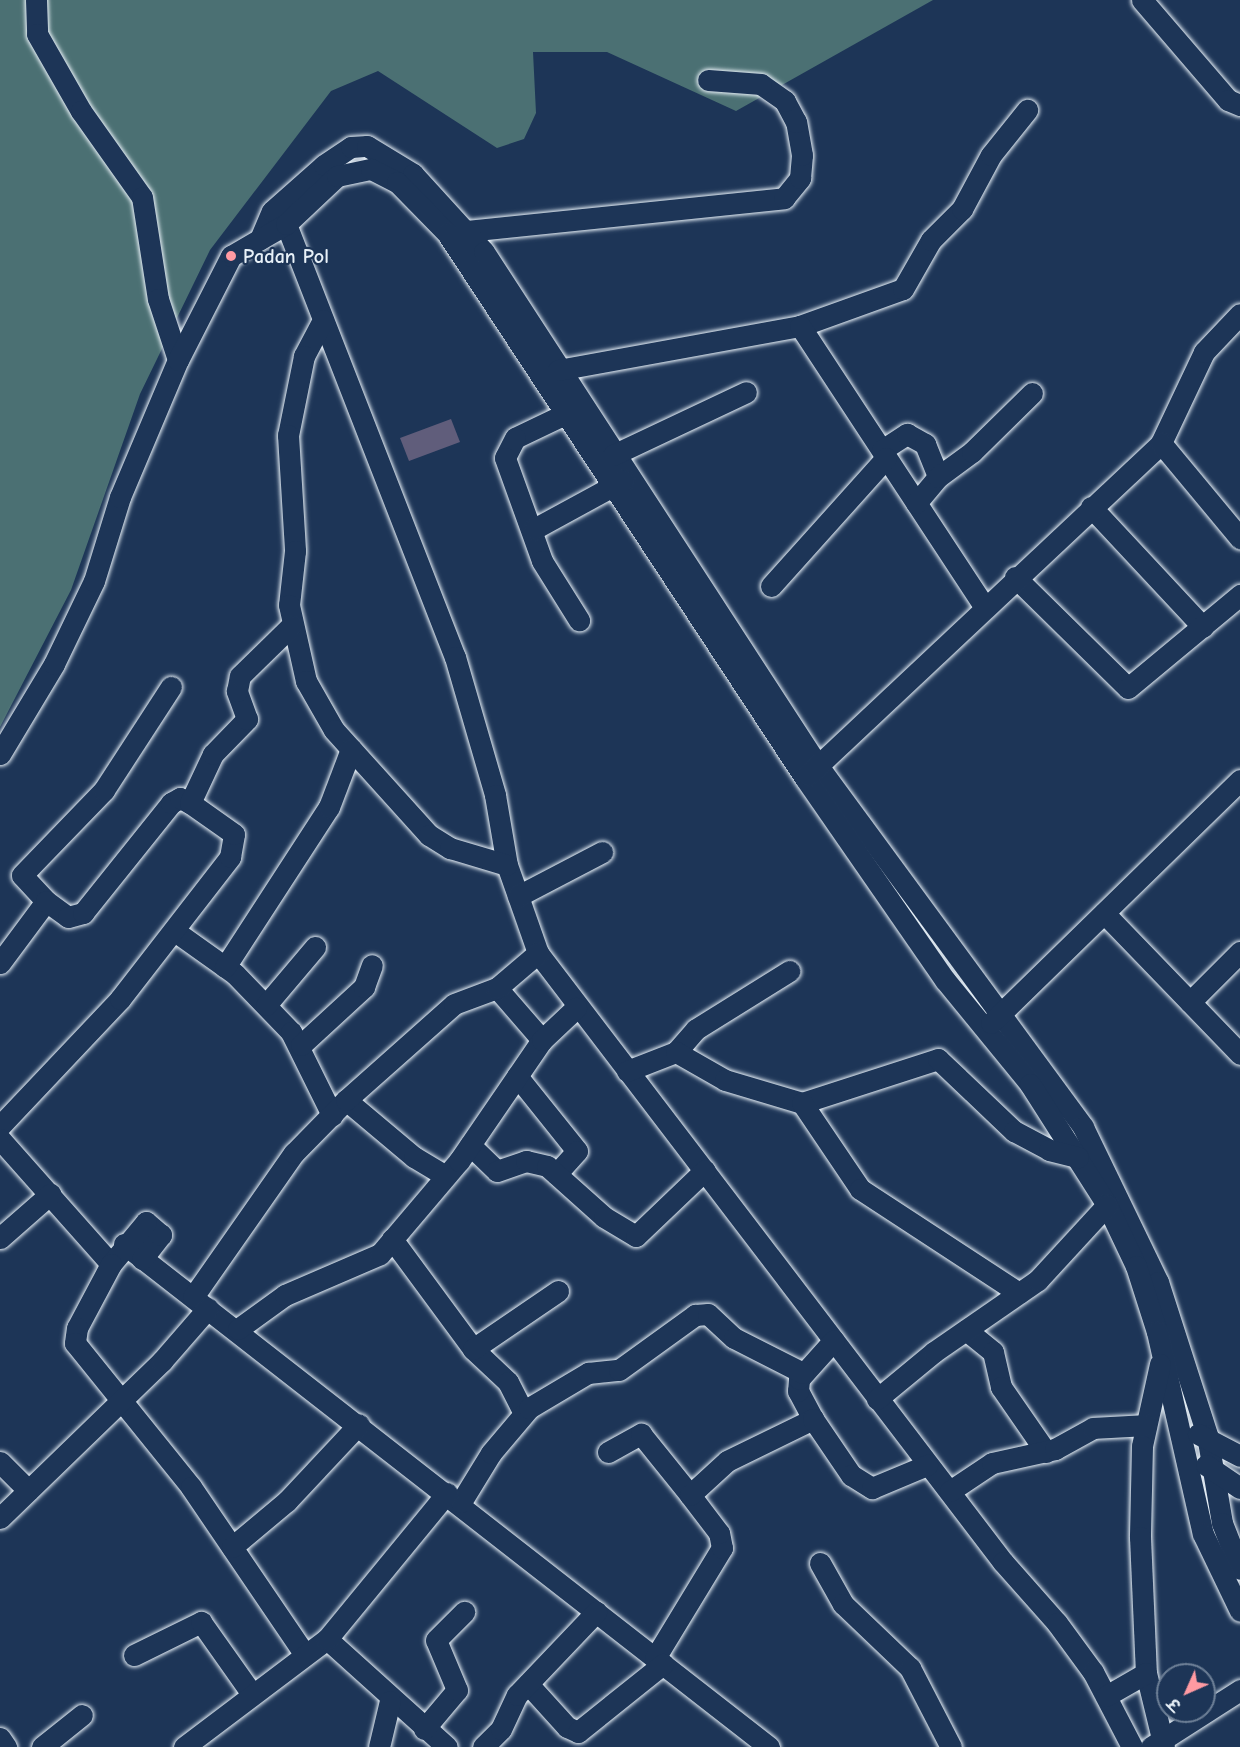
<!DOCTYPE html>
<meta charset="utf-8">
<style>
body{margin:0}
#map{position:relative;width:1240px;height:1747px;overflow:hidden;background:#1d3557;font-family:"Comic Neue","Playpen Sans Deva",sans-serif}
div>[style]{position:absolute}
.green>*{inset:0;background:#4b7073}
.building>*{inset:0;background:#605d7b}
.roads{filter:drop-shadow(0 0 2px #e8f1f8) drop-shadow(0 0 2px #e8f1f8)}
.minor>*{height:21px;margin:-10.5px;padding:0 10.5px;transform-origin:10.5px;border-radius:10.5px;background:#1d3557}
.dots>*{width:16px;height:16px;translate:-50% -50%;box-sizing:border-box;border:3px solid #1d3557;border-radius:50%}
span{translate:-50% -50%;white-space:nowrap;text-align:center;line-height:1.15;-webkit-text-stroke:4.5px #1d3557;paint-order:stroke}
.poi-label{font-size:20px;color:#e8f1f8;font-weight:700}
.left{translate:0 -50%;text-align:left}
.north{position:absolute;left:1156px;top:1663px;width:60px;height:60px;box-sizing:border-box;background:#1d3557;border:2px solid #6e8097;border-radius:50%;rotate:225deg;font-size:16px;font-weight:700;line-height:24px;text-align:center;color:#e8f1f8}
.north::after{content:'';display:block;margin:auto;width:21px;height:27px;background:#ff9aa2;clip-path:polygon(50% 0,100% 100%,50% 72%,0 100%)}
</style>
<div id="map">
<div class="green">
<div style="clip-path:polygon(0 0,933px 0,736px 111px,607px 52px,533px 52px,536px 113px,524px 139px,497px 148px,378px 71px,331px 91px,210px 250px,140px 394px,71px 590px,0 727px)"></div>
</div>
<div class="building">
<div style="clip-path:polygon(451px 419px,460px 442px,409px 461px,400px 438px)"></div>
</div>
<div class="roads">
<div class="minor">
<div style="left:36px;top:0;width:34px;rotate:88deg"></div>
<div style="left:37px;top:34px;width:89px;rotate:60.3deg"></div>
<div style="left:81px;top:111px;width:105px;rotate:54.7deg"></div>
<div style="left:142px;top:197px;width:103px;rotate:81.1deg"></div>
<div style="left:158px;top:299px;width:64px;rotate:71.8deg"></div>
<div style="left:1142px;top:0;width:132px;rotate:49.3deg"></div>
<div style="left:1228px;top:100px;width:13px;rotate:23deg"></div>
<div style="left:277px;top:215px;width:13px;rotate:45deg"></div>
<div style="left:286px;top:224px;width:465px;rotate:68.7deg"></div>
<div style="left:455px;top:657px;width:144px;rotate:73.8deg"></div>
<div style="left:495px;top:795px;width:71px;rotate:80.3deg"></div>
<div style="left:507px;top:865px;width:93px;rotate:70.6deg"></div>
<div style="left:538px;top:953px;width:766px;rotate:52.64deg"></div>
<div style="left:1003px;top:1562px;width:81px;rotate:48.5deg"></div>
<div style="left:1057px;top:1623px;width:61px;rotate:53.7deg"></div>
<div style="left:1093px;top:1672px;width:85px;rotate:62.5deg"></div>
<div style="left:457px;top:232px;width:329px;rotate:-5.9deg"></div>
<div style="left:784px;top:198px;width:26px;rotate:-51deg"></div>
<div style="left:800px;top:178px;width:23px;rotate:-85deg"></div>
<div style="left:802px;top:155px;width:34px;rotate:-100deg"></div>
<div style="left:796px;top:122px;width:24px;rotate:-118deg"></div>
<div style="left:785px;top:101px;width:29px;rotate:-145deg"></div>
<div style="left:761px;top:84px;width:53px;rotate:-175.7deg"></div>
<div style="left:260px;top:239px;width:30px;rotate:-67deg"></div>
<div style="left:272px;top:211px;width:69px;rotate:-41.5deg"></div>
<div style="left:324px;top:165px;width:32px;rotate:-34deg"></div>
<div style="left:351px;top:147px;width:16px;rotate:-4deg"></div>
<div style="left:367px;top:146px;width:54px;rotate:31.3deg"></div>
<div style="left:413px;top:174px;width:105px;rotate:47.7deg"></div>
<div style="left:484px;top:252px;width:613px;rotate:56.98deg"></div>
<div style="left:818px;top:766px;width:448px;rotate:53.7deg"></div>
<div style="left:1083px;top:1127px;width:172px;rotate:64.2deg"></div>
<div style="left:1158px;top:1282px;width:161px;rotate:72.2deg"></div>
<div style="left:1207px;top:1435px;width:89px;rotate:80.3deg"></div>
<div style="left:1222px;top:1523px;width:49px;rotate:68.6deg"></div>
<div style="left:323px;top:320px;width:41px;rotate:117.8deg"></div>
<div style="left:304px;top:356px;width:81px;rotate:101.4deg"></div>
<div style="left:288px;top:435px;width:116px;rotate:86.5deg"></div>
<div style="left:295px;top:551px;width:54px;rotate:96.3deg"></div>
<div style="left:289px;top:605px;width:78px;rotate:77.4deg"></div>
<div style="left:306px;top:681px;width:56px;rotate:60.3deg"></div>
<div style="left:334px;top:730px;width:142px;rotate:47.9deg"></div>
<div style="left:429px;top:835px;width:25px;rotate:32deg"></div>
<div style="left:450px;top:848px;width:59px;rotate:16.6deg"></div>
<div style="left:800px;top:326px;width:109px;rotate:-19.8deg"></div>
<div style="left:903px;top:289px;width:56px;rotate:-60.3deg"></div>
<div style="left:931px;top:240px;width:44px;rotate:-45deg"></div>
<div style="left:962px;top:209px;width:61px;rotate:-61.8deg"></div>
<div style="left:991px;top:155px;width:58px;rotate:-51.3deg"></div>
<div style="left:558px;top:370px;width:246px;rotate:-10.3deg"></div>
<div style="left:800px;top:326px;width:335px;rotate:56.7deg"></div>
<div style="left:565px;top:414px;width:55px;rotate:154.4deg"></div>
<div style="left:515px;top:438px;width:22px;rotate:117deg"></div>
<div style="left:505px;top:458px;width:109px;rotate:70.2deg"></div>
<div style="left:542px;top:561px;width:70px;rotate:57.9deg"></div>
<div style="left:1161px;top:443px;width:101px;rotate:-64.7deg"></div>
<div style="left:1204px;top:352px;width:52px;rotate:-46.5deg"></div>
<div style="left:882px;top:450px;width:30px;rotate:-33deg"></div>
<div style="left:907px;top:434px;width:21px;rotate:29deg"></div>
<div style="left:925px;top:444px;width:35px;rotate:68deg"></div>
<div style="left:938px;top:477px;width:34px;rotate:130deg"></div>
<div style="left:613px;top:455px;width:147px;rotate:-25.3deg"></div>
<div style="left:938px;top:477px;width:42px;rotate:-36.3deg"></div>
<div style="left:972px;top:452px;width:84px;rotate:-44.5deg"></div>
<div style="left:1091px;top:507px;width:164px;rotate:47deg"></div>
<div style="left:534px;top:529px;width:102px;rotate:-28.6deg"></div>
<div style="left:1015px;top:577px;width:158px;rotate:44.5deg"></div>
<div style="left:1128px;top:688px;width:146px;rotate:-39.7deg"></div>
<div style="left:771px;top:586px;width:172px;rotate:-48.1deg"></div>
<div style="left:0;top:754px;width:105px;rotate:-59deg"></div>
<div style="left:54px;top:664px;width:92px;rotate:-64.3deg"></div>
<div style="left:94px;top:581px;width:88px;rotate:-72.8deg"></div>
<div style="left:120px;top:497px;width:149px;rotate:-67.1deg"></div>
<div style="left:178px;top:360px;width:117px;rotate:-63deg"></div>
<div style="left:231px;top:256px;width:64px;rotate:-30.2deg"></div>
<div style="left:286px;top:224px;width:70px;rotate:-43.3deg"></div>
<div style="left:337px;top:176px;width:35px;rotate:-12deg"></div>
<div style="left:371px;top:169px;width:29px;rotate:27deg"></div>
<div style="left:397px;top:182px;width:71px;rotate:45.6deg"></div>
<div style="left:447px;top:233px;width:652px;rotate:56.7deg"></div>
<div style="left:805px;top:778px;width:246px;rotate:55.3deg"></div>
<div style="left:945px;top:980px;width:134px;rotate:50.7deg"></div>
<div style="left:1030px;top:1084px;width:143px;rotate:57.5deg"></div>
<div style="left:1107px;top:1205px;width:68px;rotate:64.6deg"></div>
<div style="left:1136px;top:1266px;width:69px;rotate:72.3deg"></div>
<div style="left:1157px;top:1332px;width:207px;rotate:77.2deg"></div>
<div style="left:1203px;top:1534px;width:85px;rotate:64.3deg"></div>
<div style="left:808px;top:775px;width:485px;rotate:-43.2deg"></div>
<div style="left:1161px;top:443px;width:124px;rotate:50.3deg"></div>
<div style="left:518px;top:896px;width:95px;rotate:-27.6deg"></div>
<div style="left:46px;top:901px;width:35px;rotate:-133deg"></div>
<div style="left:22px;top:875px;width:118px;rotate:-46deg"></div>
<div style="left:104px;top:790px;width:123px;rotate:-57deg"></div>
<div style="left:1104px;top:913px;width:196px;rotate:46deg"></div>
<div style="left:176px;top:932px;width:72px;rotate:35.4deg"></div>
<div style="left:235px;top:974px;width:81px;rotate:46deg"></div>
<div style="left:291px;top:1032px;width:93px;rotate:63.7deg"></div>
<div style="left:0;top:963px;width:77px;rotate:-53.4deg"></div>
<div style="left:46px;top:901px;width:27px;rotate:36deg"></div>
<div style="left:68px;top:917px;width:16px;rotate:-15deg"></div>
<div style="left:83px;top:913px;width:141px;rotate:-51.3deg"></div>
<div style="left:171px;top:803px;width:10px;rotate:-29deg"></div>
<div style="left:180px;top:798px;width:11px;rotate:27deg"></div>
<div style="left:225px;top:967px;width:191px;rotate:-57deg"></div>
<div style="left:329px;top:807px;width:62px;rotate:-69.2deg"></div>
<div style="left:497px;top:988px;width:69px;rotate:49.1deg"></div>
<div style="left:1190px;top:1002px;width:71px;rotate:-45deg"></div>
<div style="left:266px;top:1005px;width:76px;rotate:-49.8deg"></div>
<div style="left:991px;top:1023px;width:348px;rotate:-44.3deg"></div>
<div style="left:301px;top:1045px;width:86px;rotate:-42.6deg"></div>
<div style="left:364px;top:987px;width:23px;rotate:-70deg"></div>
<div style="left:676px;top:1052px;width:30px;rotate:-49deg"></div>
<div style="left:696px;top:1029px;width:110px;rotate:-31.9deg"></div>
<div style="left:627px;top:1071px;width:53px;rotate:-21.2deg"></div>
<div style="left:676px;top:1052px;width:56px;rotate:29.7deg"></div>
<div style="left:725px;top:1080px;width:80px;rotate:16.6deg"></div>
<div style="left:802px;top:1103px;width:143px;rotate:-17.9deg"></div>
<div style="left:938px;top:1059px;width:105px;rotate:43.5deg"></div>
<div style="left:1014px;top:1131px;width:40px;rotate:28deg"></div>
<div style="left:1049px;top:1150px;width:30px;rotate:14deg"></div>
<div style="left:517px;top:1076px;width:96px;rotate:51.3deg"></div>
<div style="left:577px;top:1151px;width:31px;rotate:132deg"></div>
<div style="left:346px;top:1100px;width:89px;rotate:40deg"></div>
<div style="left:414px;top:1157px;width:37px;rotate:31deg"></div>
<div style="left:802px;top:1103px;width:104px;rotate:56deg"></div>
<div style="left:860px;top:1189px;width:190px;rotate:33.2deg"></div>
<div style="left:0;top:1126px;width:175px;rotate:-46.6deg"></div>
<div style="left:120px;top:999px;width:180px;rotate:-52.2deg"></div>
<div style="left:230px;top:857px;width:23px;rotate:-80deg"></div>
<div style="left:234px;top:834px;width:54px;rotate:-144.8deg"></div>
<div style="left:190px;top:803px;width:54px;rotate:-64.9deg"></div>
<div style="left:213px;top:754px;width:49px;rotate:-45.8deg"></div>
<div style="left:247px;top:719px;width:30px;rotate:-110deg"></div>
<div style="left:237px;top:691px;width:15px;rotate:-79deg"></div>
<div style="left:240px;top:676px;width:71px;rotate:-44.4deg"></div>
<div style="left:0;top:1139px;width:167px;rotate:48.4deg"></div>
<div style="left:470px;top:1145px;width:37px;rotate:44deg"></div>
<div style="left:497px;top:1171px;width:31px;rotate:-19deg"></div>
<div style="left:526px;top:1161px;width:22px;rotate:13deg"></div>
<div style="left:547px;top:1166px;width:76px;rotate:41.8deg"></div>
<div style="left:604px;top:1217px;width:37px;rotate:31deg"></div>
<div style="left:636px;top:1236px;width:95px;rotate:-43.7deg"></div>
<div style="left:0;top:1238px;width:67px;rotate:-41.3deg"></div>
<div style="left:392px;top:1239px;width:137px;rotate:53.6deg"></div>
<div style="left:473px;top:1349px;width:48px;rotate:43.3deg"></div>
<div style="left:508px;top:1382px;width:35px;rotate:63deg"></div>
<div style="left:124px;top:1244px;width:818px;rotate:37.95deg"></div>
<div style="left:142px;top:1259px;width:31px;rotate:-52deg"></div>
<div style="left:161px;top:1235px;width:20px;rotate:-139deg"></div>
<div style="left:146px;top:1222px;width:55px;rotate:129.8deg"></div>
<div style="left:111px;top:1264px;width:72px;rotate:118deg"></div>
<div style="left:77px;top:1328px;width:15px;rotate:98deg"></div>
<div style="left:75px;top:1343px;width:185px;rotate:51.1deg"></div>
<div style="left:191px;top:1487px;width:201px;rotate:55.8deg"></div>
<div style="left:193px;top:1297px;width:176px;rotate:-55deg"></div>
<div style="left:294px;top:1153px;width:74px;rotate:-45.5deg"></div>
<div style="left:346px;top:1100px;width:144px;rotate:-41.6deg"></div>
<div style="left:454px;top:1004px;width:46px;rotate:-20.4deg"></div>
<div style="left:497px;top:988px;width:54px;rotate:-40.5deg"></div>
<div style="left:238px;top:1329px;width:58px;rotate:-35.9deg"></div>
<div style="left:285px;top:1295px;width:103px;rotate:-23.3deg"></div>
<div style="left:380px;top:1254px;width:122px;rotate:-49.7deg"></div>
<div style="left:459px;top:1161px;width:147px;rotate:-55.6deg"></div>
<div style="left:542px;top:1040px;width:47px;rotate:-43.3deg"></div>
<div style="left:966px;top:1330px;width:35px;rotate:39deg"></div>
<div style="left:993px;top:1352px;width:36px;rotate:77deg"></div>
<div style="left:1001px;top:1387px;width:79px;rotate:55.3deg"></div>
<div style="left:473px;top:1349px;width:103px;rotate:-34.3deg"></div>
<div style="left:1160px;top:1364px;width:84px;rotate:102.4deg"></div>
<div style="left:1142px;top:1446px;width:91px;rotate:91.3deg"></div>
<div style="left:1140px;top:1537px;width:136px;rotate:87.5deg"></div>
<div style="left:1146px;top:1673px;width:76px;rotate:76.3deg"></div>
<div style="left:877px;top:1399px;width:74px;rotate:-39.5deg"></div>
<div style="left:934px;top:1352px;width:126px;rotate:-34.7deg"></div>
<div style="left:1038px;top:1280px;width:102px;rotate:-47.4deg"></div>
<div style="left:813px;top:1419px;width:32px;rotate:-118deg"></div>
<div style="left:798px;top:1391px;width:12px;rotate:-85deg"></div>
<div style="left:799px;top:1379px;width:52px;rotate:-48.1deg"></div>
<div style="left:1198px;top:1434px;width:47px;rotate:27.6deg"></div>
<div style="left:608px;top:1452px;width:38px;rotate:-29deg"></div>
<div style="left:641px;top:1434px;width:78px;rotate:51.2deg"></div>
<div style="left:0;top:1462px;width:40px;rotate:45deg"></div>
<div style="left:1206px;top:1465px;width:41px;rotate:34.1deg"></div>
<div style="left:950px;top:1491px;width:50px;rotate:-33.7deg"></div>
<div style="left:992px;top:1463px;width:65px;rotate:-12.5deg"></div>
<div style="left:1055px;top:1449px;width:43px;rotate:-28.9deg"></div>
<div style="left:1093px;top:1428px;width:53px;rotate:-3.2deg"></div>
<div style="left:461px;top:1502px;width:57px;rotate:-58.5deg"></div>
<div style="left:491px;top:1453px;width:59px;rotate:-49.8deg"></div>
<div style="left:529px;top:1408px;width:69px;rotate:-30.7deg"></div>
<div style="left:588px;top:1373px;width:31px;rotate:-6deg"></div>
<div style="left:619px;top:1370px;width:94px;rotate:-35.9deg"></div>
<div style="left:695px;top:1315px;width:13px;rotate:-4deg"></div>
<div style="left:708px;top:1314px;width:35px;rotate:43deg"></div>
<div style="left:734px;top:1338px;width:77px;rotate:26.9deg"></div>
<div style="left:0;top:1518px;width:226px;rotate:-44.1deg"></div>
<div style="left:162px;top:1361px;width:70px;rotate:-49deg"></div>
<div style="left:232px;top:1547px;width:72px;rotate:-39.9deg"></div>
<div style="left:287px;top:1501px;width:105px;rotate:-46.9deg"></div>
<div style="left:820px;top:1563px;width:47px;rotate:60.7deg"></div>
<div style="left:843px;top:1604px;width:93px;rotate:43.7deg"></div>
<div style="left:910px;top:1668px;width:89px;rotate:62.6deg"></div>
<div style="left:327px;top:1639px;width:161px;rotate:42deg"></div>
<div style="left:134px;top:1655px;width:75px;rotate:-26.2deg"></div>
<div style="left:201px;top:1622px;width:88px;rotate:54.7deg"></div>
<div style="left:655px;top:1658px;width:129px;rotate:-58.7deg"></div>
<div style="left:722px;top:1548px;width:15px;rotate:-101deg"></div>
<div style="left:719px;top:1533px;width:48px;rotate:-127.3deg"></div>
<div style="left:690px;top:1495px;width:50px;rotate:-42.6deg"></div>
<div style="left:727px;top:1461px;width:96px;rotate:-26deg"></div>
<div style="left:813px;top:1419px;width:68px;rotate:55.8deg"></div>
<div style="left:851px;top:1475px;width:25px;rotate:32deg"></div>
<div style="left:872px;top:1488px;width:60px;rotate:-22.7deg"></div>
<div style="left:528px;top:1684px;width:58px;rotate:47.8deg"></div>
<div style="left:567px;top:1727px;width:12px;rotate:24deg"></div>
<div style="left:578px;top:1732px;width:109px;rotate:-38.7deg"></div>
<div style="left:1106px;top:1696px;width:46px;rotate:-29.9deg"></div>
<div style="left:424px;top:1729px;width:51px;rotate:-49.8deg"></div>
<div style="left:457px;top:1690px;width:54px;rotate:-112.8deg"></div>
<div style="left:436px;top:1640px;width:40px;rotate:-45deg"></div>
<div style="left:0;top:1738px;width:11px;rotate:56deg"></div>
<div style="left:42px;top:1747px;width:51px;rotate:-38.7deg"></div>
<div style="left:184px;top:1747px;width:179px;rotate:-37.1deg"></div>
<div style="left:327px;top:1639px;width:189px;rotate:-50.6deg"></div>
<div style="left:379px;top:1747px;width:47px;rotate:-76.6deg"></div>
<div style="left:483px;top:1747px;width:25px;rotate:-45deg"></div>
<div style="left:501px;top:1729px;width:38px;rotate:-65deg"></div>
<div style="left:517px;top:1695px;width:115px;rotate:-46.4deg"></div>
<div style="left:1151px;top:1747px;width:106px;rotate:-32.6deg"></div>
</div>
</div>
<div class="dots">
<div style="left:231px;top:256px;background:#ff9aa2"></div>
</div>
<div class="poi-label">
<span class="left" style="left:243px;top:256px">Padan Pol</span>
</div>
<div class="north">उ</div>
</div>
